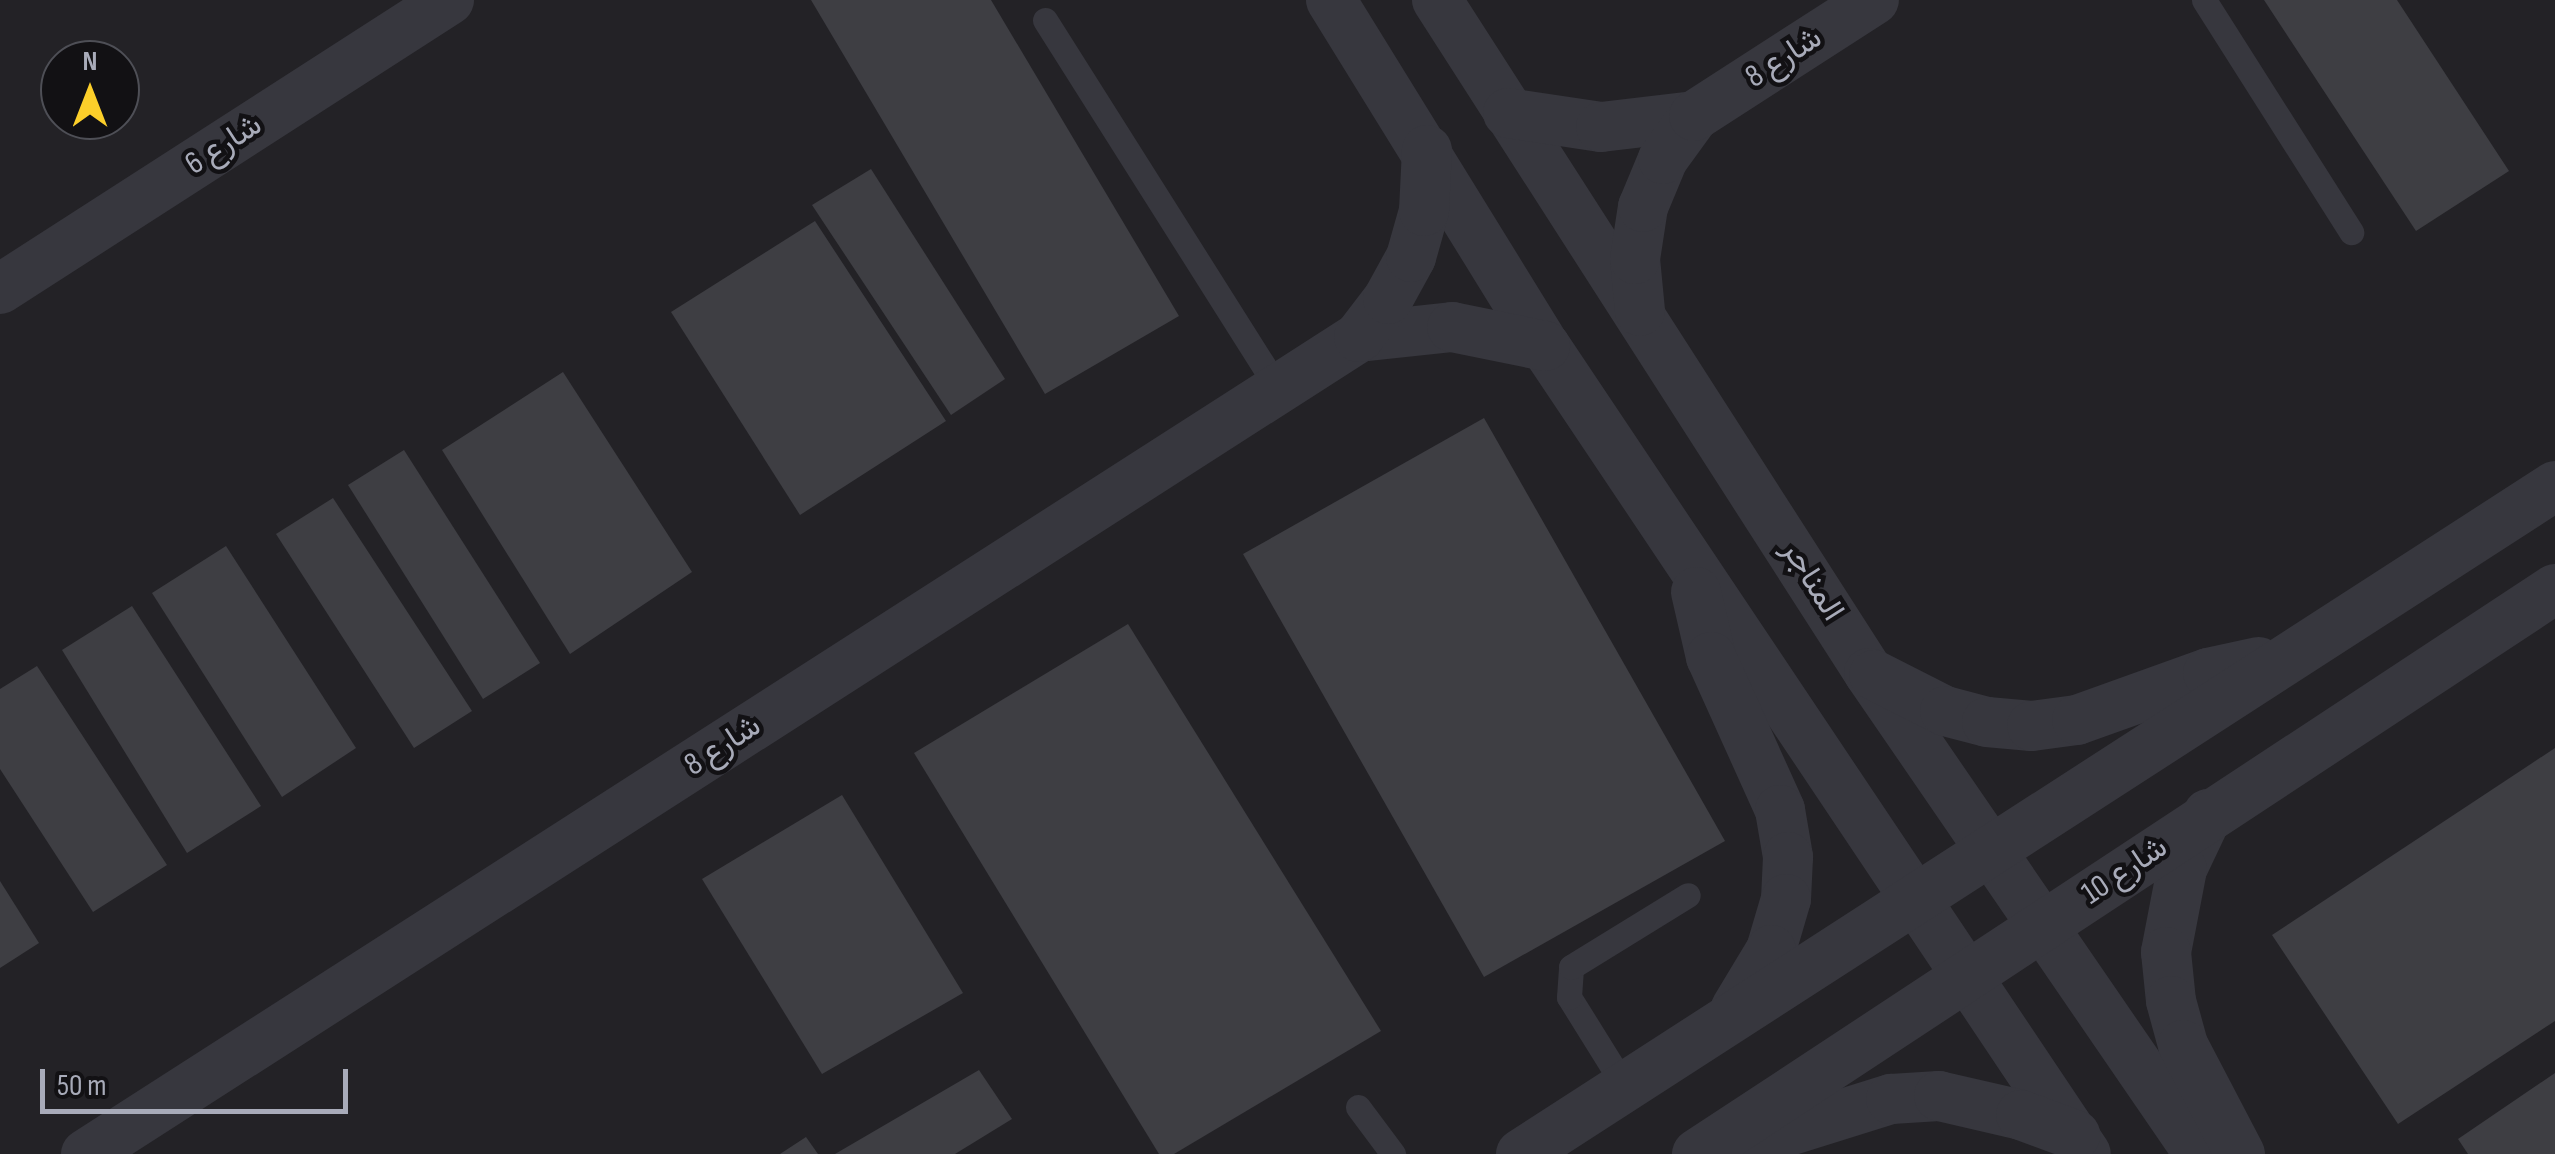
<!DOCTYPE html>
<meta charset="utf-8">
<style>
body{margin:0}
#map{position:relative;width:2555px;height:1154px;overflow:hidden;background:#171619;font-family:"Sofia Sans Condensed",Vazirmatn,sans-serif}
div>[style]{position:absolute}
.built>*{inset:0;background:#232226}
.building>*{inset:0;background:#3e3e43}
.service>*{height:25px;margin:-12.5px;padding:0 12.5px;transform-origin:12.5px;border-radius:12.5px;background:#37373e}
.minor>*{height:50px;margin:-25px;padding:0 25px;transform-origin:25px;border-radius:25px;background:#37373e}
span{translate:-50% -50%;white-space:nowrap;text-align:center;line-height:1.15;-webkit-text-stroke:9px #121114;paint-order:stroke}
.street-label{font-size:32px;color:#a8abb9}
.north{position:absolute;left:40px;top:40px;width:100px;height:100px;box-sizing:border-box;background:#121114;border:2px solid #4e4f56;border-radius:50%;rotate:0deg;font-size:28px;font-weight:700;line-height:40px;text-align:center;color:#a8abb9}
.north::after{content:'';display:block;margin:auto;width:35px;height:45px;background:#fccf2a;clip-path:polygon(50% 0,100% 100%,50% 72%,0 100%)}
.scale{position:absolute;left:40px;top:1069px;width:308px;height:45px;box-sizing:border-box;border:5px solid #a8abb9;border-top:0;padding-left:12px;font-size:30px;line-height:35px;white-space:nowrap;color:#a8abb9;-webkit-text-stroke:8px #121114;paint-order:stroke}
</style>
<div id="map">
<div class="built">
<div style="clip-path:polygon(evenodd,0 0,2555px 0,2555px 1154px,0 1154px,0 0,60px 60px,120px 60px,120px 120px,60px 120px,60px 60px)"></div>
</div>
<div class="building">
<div style="clip-path:polygon(811px 0,991px 0,1179px 316px,1045px 394px)"></div>
<div style="clip-path:polygon(2264px 0,2397px 0,2509px 171px,2416px 231px)"></div>
<div style="clip-path:polygon(871px 169px,1005px 379px,951px 415px,812px 205px)"></div>
<div style="clip-path:polygon(815px 221px,946px 421px,800px 515px,671px 312px)"></div>
<div style="clip-path:polygon(563px 372px,692px 572px,570px 654px,442px 450px)"></div>
<div style="clip-path:polygon(1484px 418px,1725px 841px,1484px 977px,1243px 554px)"></div>
<div style="clip-path:polygon(404px 450px,540px 663px,483px 699px,348px 485px)"></div>
<div style="clip-path:polygon(333px 498px,472px 711px,414px 748px,276px 534px)"></div>
<div style="clip-path:polygon(226px 546px,356px 748px,282px 797px,152px 593px)"></div>
<div style="clip-path:polygon(132px 606px,261px 806px,187px 853px,62px 650px)"></div>
<div style="clip-path:polygon(1128px 624px,1381px 1031px,1174px 1154px,1159px 1154px,914px 753px)"></div>
<div style="clip-path:polygon(37px 666px,167px 865px,93px 912px,0 769px,0 689px)"></div>
<div style="clip-path:polygon(2555px 748px,2555px 1021px,2398px 1124px,2272px 935px)"></div>
<div style="clip-path:polygon(842px 795px,963px 993px,822px 1074px,702px 879px)"></div>
<div style="clip-path:polygon(0 881px,39px 943px,0 968px)"></div>
<div style="clip-path:polygon(979px 1070px,1012px 1119px,955px 1154px,835px 1154px)"></div>
<div style="clip-path:polygon(2555px 1073px,2555px 1154px,2468px 1154px,2458px 1139px)"></div>
<div style="clip-path:polygon(806px 1137px,818px 1154px,780px 1154px)"></div>
</div>
<div class="service">
<div style="left:2204px;top:0;width:275px;rotate:57.6deg"></div>
<div style="left:1045px;top:20px;width:436px;rotate:57.7deg"></div>
<div style="left:1625px;top:1087px;width:106px;rotate:-121.9deg"></div>
<div style="left:1569px;top:997px;width:30px;rotate:-86deg"></div>
<div style="left:1571px;top:967px;width:137px;rotate:-31.6deg"></div>
<div style="left:1358px;top:1107px;width:59px;rotate:53.3deg"></div>
</div>
<div class="minor">
<div style="left:1331px;top:0;width:407px;rotate:58.3deg"></div>
<div style="left:1545px;top:346px;width:972px;rotate:56.2deg"></div>
<div style="left:1437px;top:0;width:800px;rotate:57.3deg"></div>
<div style="left:1869px;top:673px;width:583px;rotate:55.55deg"></div>
<div style="left:1508px;top:113px;width:94px;rotate:8.6deg"></div>
<div style="left:1601px;top:127px;width:94px;rotate:-6.7deg"></div>
<div style="left:0;top:289px;width:534px;rotate:-32.77deg"></div>
<div style="left:1640px;top:311px;width:52px;rotate:-95.5deg"></div>
<div style="left:1635px;top:259px;width:53px;rotate:-81.3deg"></div>
<div style="left:1643px;top:207px;width:52px;rotate:-67.4deg"></div>
<div style="left:1663px;top:159px;width:53px;rotate:-54.2deg"></div>
<div style="left:1694px;top:116px;width:214px;rotate:-32.8deg"></div>
<div style="left:1359px;top:337px;width:94px;rotate:-6.1deg"></div>
<div style="left:1452px;top:327px;width:95px;rotate:11.5deg"></div>
<div style="left:1696px;top:592px;width:67px;rotate:77deg"></div>
<div style="left:1711px;top:657px;width:168px;rotate:65.7deg"></div>
<div style="left:1780px;top:810px;width:48px;rotate:80.3deg"></div>
<div style="left:1788px;top:857px;width:42px;rotate:92.7deg"></div>
<div style="left:1786px;top:899px;width:53px;rotate:106.4deg"></div>
<div style="left:1771px;top:950px;width:68px;rotate:121.1deg"></div>
<div style="left:1874px;top:675px;width:80px;rotate:26.9deg"></div>
<div style="left:1945px;top:711px;width:43px;rotate:14.7deg"></div>
<div style="left:1987px;top:722px;width:45px;rotate:5.1deg"></div>
<div style="left:2032px;top:726px;width:45px;rotate:-7.6deg"></div>
<div style="left:2077px;top:720px;width:139px;rotate:-19.7deg"></div>
<div style="left:2208px;top:673px;width:52px;rotate:-12.2deg"></div>
<div style="left:2208px;top:814px;width:61px;rotate:115.3deg"></div>
<div style="left:2182px;top:869px;width:85px;rotate:100.9deg"></div>
<div style="left:2166px;top:952px;width:49px;rotate:84.2deg"></div>
<div style="left:2171px;top:1001px;width:46px;rotate:74.7deg"></div>
<div style="left:2183px;top:1045px;width:123px;rotate:62.4deg"></div>
<div style="left:1747px;top:1144px;width:151px;rotate:-17.4deg"></div>
<div style="left:1891px;top:1099px;width:48px;rotate:-3.6deg"></div>
<div style="left:1939px;top:1096px;width:84px;rotate:13deg"></div>
<div style="left:2021px;top:1115px;width:58px;rotate:20.3deg"></div>
<div style="left:86px;top:1154px;width:1513px;rotate:-32.69deg"></div>
<div style="left:1359px;top:337px;width:48px;rotate:-52.7deg"></div>
<div style="left:1388px;top:299px;width:48px;rotate:-61.3deg"></div>
<div style="left:1411px;top:257px;width:48px;rotate:-74.2deg"></div>
<div style="left:1424px;top:211px;width:61px;rotate:-87.2deg"></div>
<div style="left:1521px;top:1154px;width:1231px;rotate:-32.86deg"></div>
<div style="left:1697px;top:1154px;width:1027px;rotate:-33.37deg"></div>
</div>
<div class="street-label">
<span style="left:1784px;top:58px;rotate:-33deg">شارع 8</span>
<span style="left:224px;top:145px;rotate:-33deg">شارع 6</span>
<span style="left:1812px;top:581px;rotate:58deg">المناجر</span>
<span style="left:723px;top:746px;rotate:-33deg">شارع 8</span>
<span style="left:2125px;top:871px;rotate:-34deg">شارع 10</span>
</div>
<div class="north">N</div>
<div class="scale">50 m</div>
</div>
